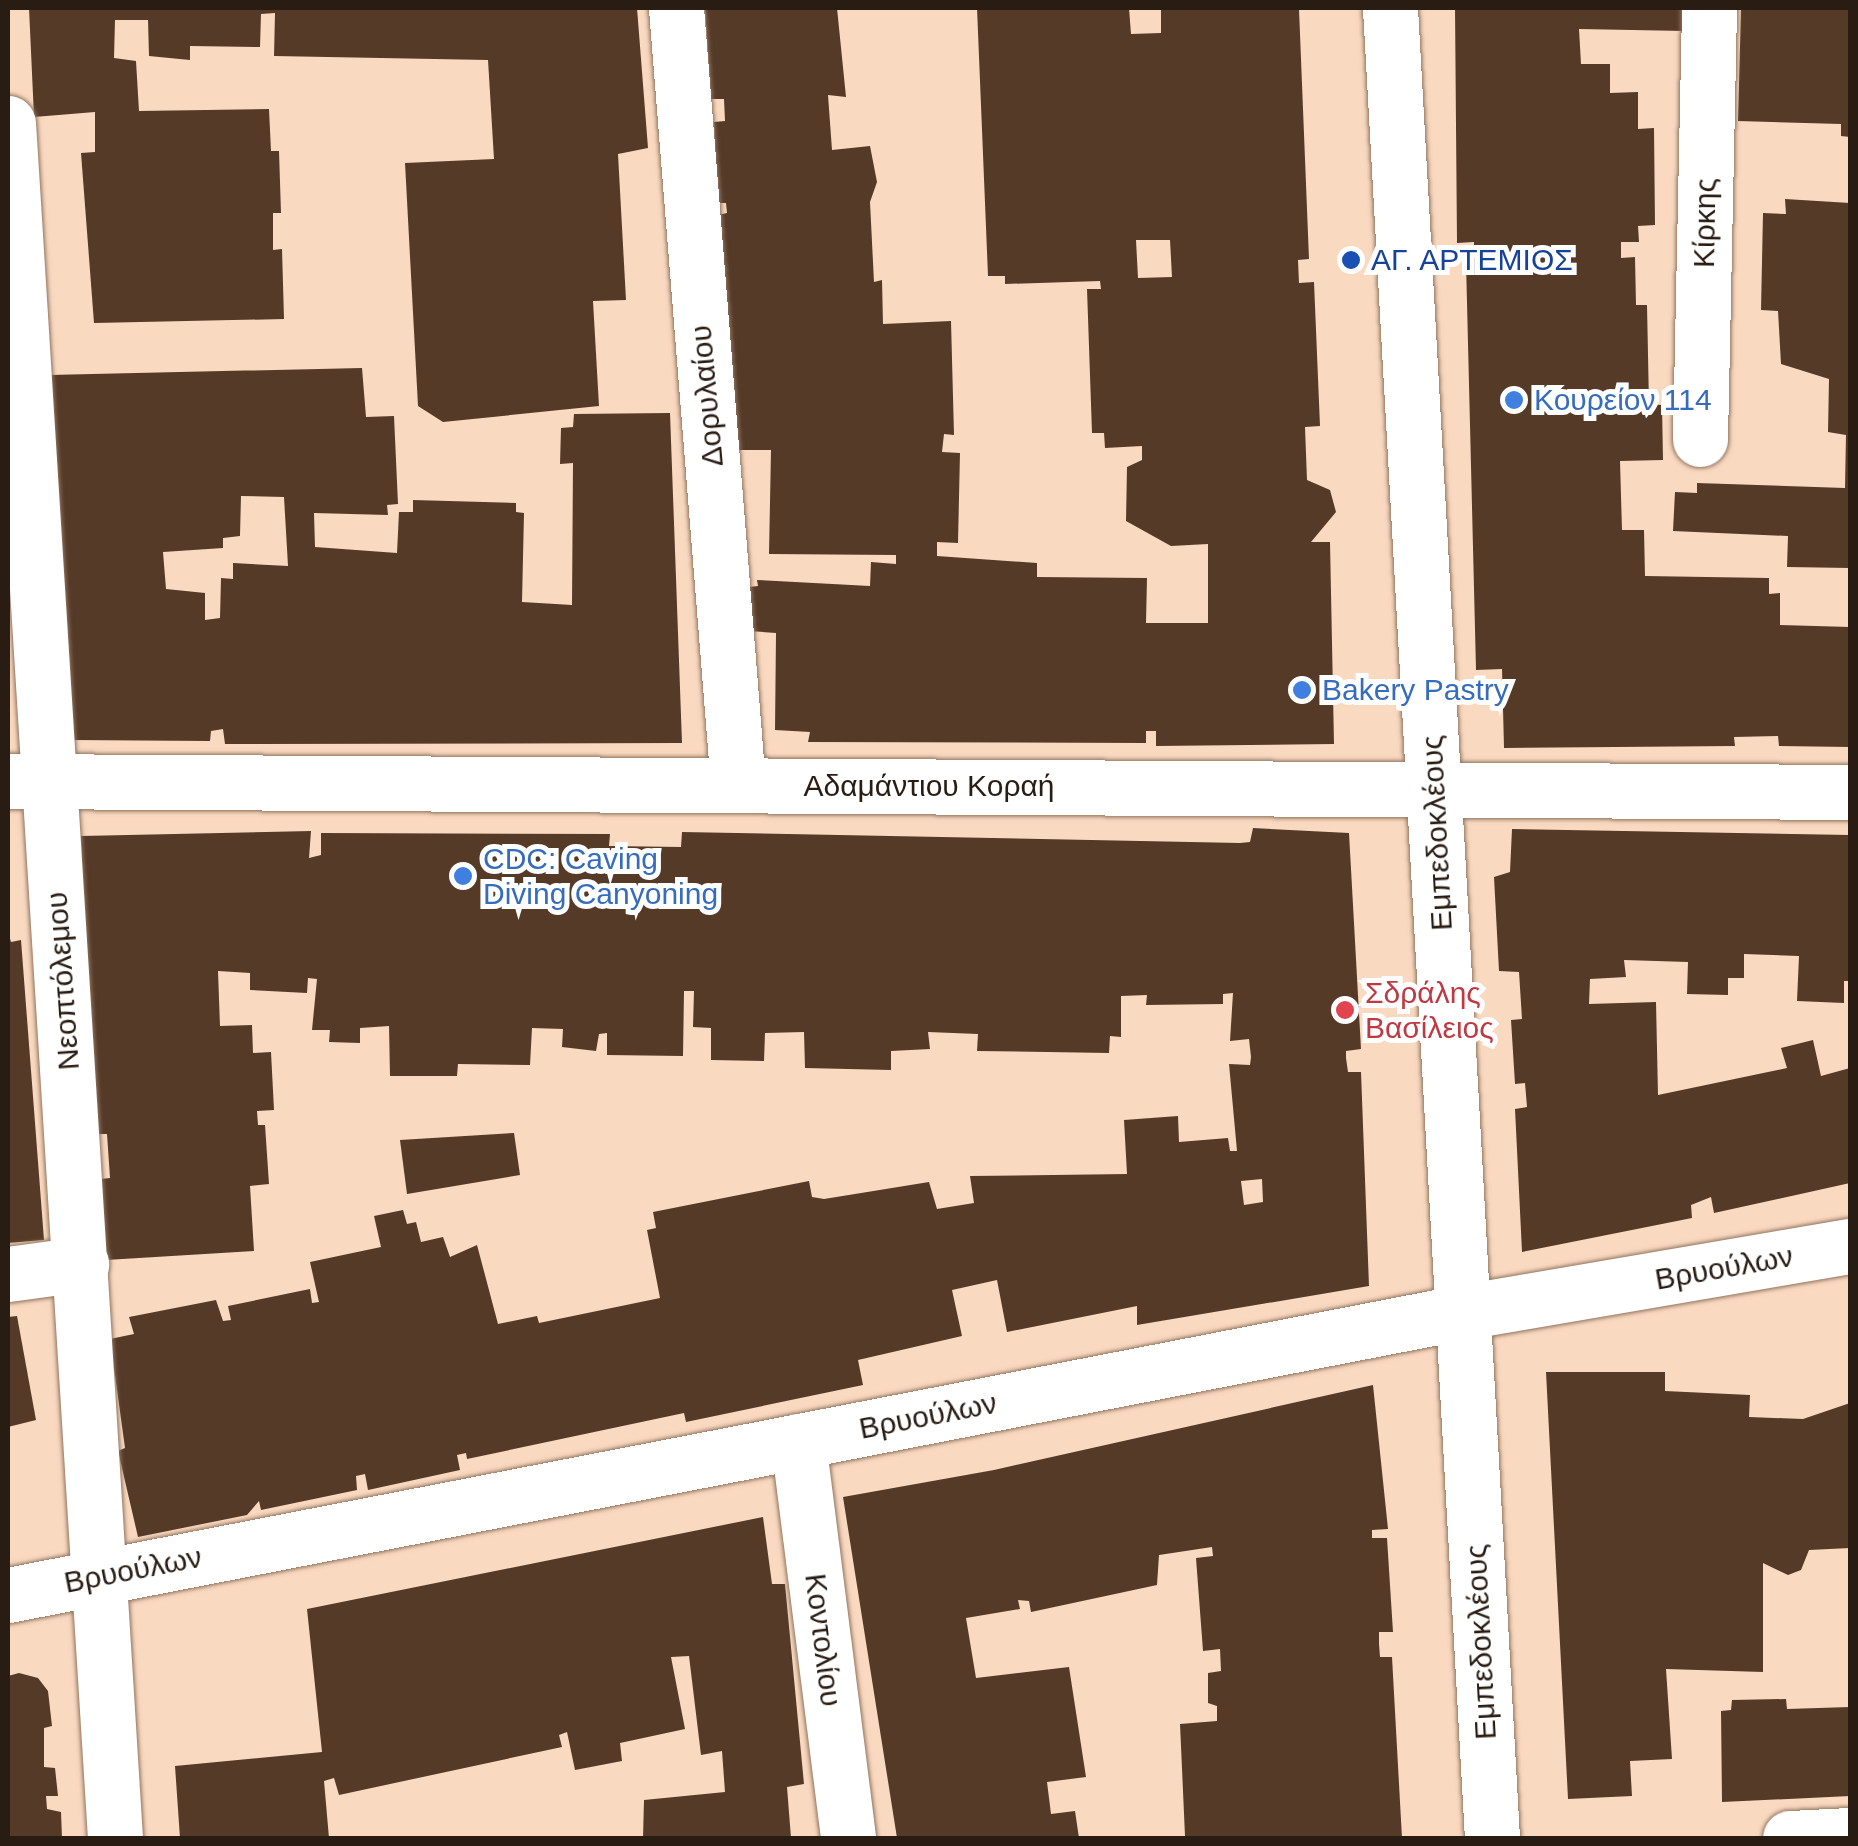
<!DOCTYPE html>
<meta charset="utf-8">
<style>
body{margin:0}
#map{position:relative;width:1858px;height:1846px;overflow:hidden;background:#fad9c1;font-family:Arial,sans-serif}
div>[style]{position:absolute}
.building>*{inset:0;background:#553a28}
.roads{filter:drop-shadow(0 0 2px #91745e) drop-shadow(0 0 2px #91745e)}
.minor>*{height:55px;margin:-27.5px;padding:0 27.5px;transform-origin:27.5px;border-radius:27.5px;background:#fff}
.dots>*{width:28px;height:28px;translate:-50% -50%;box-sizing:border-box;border:5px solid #fff;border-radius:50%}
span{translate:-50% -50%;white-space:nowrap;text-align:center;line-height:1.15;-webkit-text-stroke:10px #fff;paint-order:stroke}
.street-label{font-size:30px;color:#281c13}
.transit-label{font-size:30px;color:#164399}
.left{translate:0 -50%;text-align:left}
.shop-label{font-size:30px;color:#366cbe}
.health-label{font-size:30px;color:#be3a42}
.frame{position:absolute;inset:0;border:10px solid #281c13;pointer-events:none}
</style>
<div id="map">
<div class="building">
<div style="clip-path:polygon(29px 8px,637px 8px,648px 148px,618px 154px,626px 300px,593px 301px,599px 406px,443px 422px,418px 406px,405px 163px,494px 159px,488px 60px,274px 56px,275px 13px,261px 14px,260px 47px,190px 46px,190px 60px,149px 56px,148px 20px,115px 20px,114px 58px,136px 61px,139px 111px,269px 109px,271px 151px,279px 151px,281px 213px,273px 213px,273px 250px,282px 249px,284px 319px,94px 323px,81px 153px,95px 152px,95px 112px,34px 117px)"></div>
<div style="clip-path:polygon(evenodd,705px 8px,837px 8px,846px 97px,828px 95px,832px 150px,870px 146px,877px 182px,870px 202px,874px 282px,882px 280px,883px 324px,951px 321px,954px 435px,944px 434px,942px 452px,960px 453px,958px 543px,937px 542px,937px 556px,1037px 563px,1037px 577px,1147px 578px,1146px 623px,1208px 623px,1208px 544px,1171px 546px,1126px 521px,1127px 467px,1142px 460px,1142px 446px,1105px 448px,1104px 433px,1092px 433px,1087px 289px,1101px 289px,1100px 281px,1005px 284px,1005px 276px,988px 276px,977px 8px,1129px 8px,1131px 34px,1161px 33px,1161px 8px,1299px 9px,1309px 259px,1298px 260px,1299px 283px,1314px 282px,1320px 426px,1305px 427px,1307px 480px,1330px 490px,1336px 512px,1311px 542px,1330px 542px,1334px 744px,1156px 746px,1156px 731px,1146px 731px,1146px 743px,808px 742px,810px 732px,775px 730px,776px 633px,749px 631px,749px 587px,758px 586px,757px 580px,870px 586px,871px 562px,896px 564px,896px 555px,769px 554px,771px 450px,734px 450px,718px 215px,727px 213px,726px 203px,718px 203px,714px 122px,725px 121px,724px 99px,711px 99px,705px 8px,1136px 240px,1170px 240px,1172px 277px,1138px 278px,1136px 240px)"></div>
<div style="clip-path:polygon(1455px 8px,1685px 8px,1685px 31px,1579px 29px,1581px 64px,1610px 64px,1610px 93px,1638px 92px,1638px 129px,1654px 128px,1655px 225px,1638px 226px,1639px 242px,1621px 242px,1621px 258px,1635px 257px,1636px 305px,1647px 305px,1649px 404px,1662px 405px,1663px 460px,1620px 461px,1622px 530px,1644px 530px,1645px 576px,1769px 578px,1769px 594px,1780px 593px,1780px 625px,1850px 627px,1850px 747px,1779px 746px,1778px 736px,1734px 737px,1735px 746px,1504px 748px,1502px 669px,1476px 670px,1466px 262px,1474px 261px,1474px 242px,1457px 243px)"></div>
<div style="clip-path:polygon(1741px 8px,1850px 8px,1850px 137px,1841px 136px,1841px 124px,1738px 121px)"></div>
<div style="clip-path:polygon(1785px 199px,1850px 203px,1850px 568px,1787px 567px,1788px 536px,1673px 531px,1675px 492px,1697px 493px,1697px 483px,1845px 488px,1846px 435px,1828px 432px,1829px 379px,1781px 364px,1778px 311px,1761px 310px,1763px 213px,1786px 214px)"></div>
<div style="clip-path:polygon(evenodd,362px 368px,366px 417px,394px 416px,398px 504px,387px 505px,388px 515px,314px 513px,315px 547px,397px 553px,399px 512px,413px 512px,413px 500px,516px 503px,516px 512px,524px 513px,522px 602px,572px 605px,573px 463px,560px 464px,561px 428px,573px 427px,574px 414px,670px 413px,682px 743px,225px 744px,223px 729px,211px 731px,210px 741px,71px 740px,49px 375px,362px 368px,241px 496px,284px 497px,288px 566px,233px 563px,233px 579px,221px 578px,220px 618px,205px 620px,205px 593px,166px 589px,163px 552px,223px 548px,223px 538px,240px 536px,241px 496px)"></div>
<div style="clip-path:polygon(evenodd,1253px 828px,1349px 833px,1361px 1049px,1346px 1051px,1346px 1058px,1348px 1072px,1361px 1072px,1369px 1286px,1137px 1325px,1137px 1306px,1007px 1332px,997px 1280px,952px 1290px,962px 1336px,858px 1360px,863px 1385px,686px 1422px,684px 1413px,467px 1459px,466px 1453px,457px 1455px,460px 1470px,368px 1490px,365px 1474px,356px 1476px,357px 1490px,261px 1510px,259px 1501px,247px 1515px,138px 1537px,118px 1451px,125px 1448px,110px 1339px,134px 1334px,129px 1317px,216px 1300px,223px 1321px,231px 1320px,228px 1306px,310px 1289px,312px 1303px,319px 1302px,310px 1262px,381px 1247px,374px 1216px,403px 1210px,407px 1224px,416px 1222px,421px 1242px,443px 1237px,450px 1257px,477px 1245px,498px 1324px,537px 1316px,539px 1323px,660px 1298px,647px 1230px,656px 1228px,653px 1212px,809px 1181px,812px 1197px,824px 1199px,929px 1182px,937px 1209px,974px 1203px,970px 1176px,1127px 1174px,1124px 1120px,1178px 1116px,1179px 1142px,1228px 1138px,1230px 1151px,1237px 1151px,1229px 1064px,1250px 1065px,1251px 1057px,1249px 1039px,1230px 1041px,1233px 993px,1223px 994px,1223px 1004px,1146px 1005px,1147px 995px,1121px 996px,1121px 1037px,1110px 1036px,1109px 1053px,977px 1051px,978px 1034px,928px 1032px,930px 1049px,891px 1051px,891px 1070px,805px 1068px,804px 1032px,765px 1033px,764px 1061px,711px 1060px,711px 1028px,693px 1027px,694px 991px,684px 991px,683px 1056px,607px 1055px,607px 1033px,599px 1034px,596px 1051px,562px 1047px,563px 1029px,532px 1028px,530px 1065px,458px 1064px,457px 1076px,390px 1076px,389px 1026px,360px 1028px,360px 1043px,329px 1042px,330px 1030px,312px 1030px,317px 979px,308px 978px,307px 993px,250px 990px,250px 973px,218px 971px,220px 1026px,252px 1025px,253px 1053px,271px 1052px,274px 1110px,257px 1111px,258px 1125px,265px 1125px,269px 1184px,250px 1186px,254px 1251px,106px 1260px,101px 1179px,110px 1178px,107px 1134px,91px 1134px,81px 836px,311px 831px,309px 858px,321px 855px,321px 833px,610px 834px,609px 846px,681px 847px,682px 832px,1240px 843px,1250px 842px,1253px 828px,1262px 1179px,1263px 1202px,1244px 1205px,1241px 1181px,1262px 1179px)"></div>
<div style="clip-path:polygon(1512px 829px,1850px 835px,1850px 981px,1844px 981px,1844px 1003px,1797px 1001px,1799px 956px,1744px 954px,1744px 978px,1728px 978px,1728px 995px,1687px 994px,1688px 962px,1624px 960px,1626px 977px,1590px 979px,1589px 1004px,1656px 1002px,1658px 1095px,1787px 1068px,1781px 1048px,1813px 1040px,1821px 1076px,1850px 1068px,1850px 1183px,1714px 1213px,1711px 1197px,1691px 1205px,1692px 1218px,1522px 1252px,1515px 1109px,1527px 1107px,1525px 1083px,1515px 1084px,1511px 1020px,1522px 1019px,1519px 972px,1499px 971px,1494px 877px,1510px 872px)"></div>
<div style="clip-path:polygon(8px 932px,11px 942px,21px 940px,44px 1240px,8px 1243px)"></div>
<div style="clip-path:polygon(514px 1133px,520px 1175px,407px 1194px,400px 1140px)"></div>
<div style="clip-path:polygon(17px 1316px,36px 1420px,8px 1427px,8px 1317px)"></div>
<div style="clip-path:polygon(1546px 1372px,1665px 1372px,1665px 1391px,1750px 1395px,1749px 1417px,1803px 1419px,1850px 1403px,1850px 1548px,1809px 1550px,1801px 1570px,1788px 1575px,1763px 1563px,1763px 1672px,1666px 1669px,1672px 1759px,1630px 1761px,1632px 1796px,1568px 1799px)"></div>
<div style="clip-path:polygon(1373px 1385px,1388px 1529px,1372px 1530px,1372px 1538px,1387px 1538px,1393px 1632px,1379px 1632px,1379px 1644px,1380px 1657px,1392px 1657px,1402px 1838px,1185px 1836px,1180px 1724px,1217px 1721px,1217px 1706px,1208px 1703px,1208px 1673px,1221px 1671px,1220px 1649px,1203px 1651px,1196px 1558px,1213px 1556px,1212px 1547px,1159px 1555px,1157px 1585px,1031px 1612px,1029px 1601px,1018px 1600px,1020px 1609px,966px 1618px,976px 1678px,1069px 1667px,1086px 1777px,1047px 1782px,1051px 1814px,1075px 1811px,1079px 1838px,897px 1838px,843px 1497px,994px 1470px)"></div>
<div style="clip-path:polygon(763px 1517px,772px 1584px,785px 1584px,804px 1784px,787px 1787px,791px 1838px,643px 1838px,644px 1800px,725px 1792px,722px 1751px,701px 1755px,689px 1656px,671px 1657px,685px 1729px,620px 1743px,622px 1761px,575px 1770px,567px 1732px,559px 1735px,562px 1747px,339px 1795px,334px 1778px,324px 1781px,329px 1838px,180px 1838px,175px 1766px,322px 1752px,307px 1609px)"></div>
<div style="clip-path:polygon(19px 1673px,38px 1678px,48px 1691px,52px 1726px,44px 1728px,44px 1767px,55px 1768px,58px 1796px,46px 1796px,47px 1809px,61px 1812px,62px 1838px,8px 1838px,8px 1676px)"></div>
<div style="clip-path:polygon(1786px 1699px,1787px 1709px,1850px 1707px,1850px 1796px,1722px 1802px,1721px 1711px,1731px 1710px,1732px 1700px)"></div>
</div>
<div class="roads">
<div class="minor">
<div style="left:676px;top:8px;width:779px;rotate:85.44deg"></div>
<div style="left:1390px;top:8px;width:1833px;rotate:86.81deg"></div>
<div style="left:8px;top:123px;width:1718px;rotate:86.43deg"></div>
<div style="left:1700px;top:439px;width:431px;rotate:-88.8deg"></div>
<div style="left:8px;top:781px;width:1842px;rotate:0.34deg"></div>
<div style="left:8px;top:1274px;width:74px;rotate:-7.8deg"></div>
<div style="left:798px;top:1441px;width:400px;rotate:82.8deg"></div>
<div style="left:8px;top:1595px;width:1482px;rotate:-11.01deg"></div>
<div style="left:1463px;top:1312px;width:393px;rotate:-9.7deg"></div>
<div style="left:1790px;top:1838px;width:60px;rotate:-2.9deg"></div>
</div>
</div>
<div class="dots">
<div style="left:1351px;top:260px;background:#1a4fb4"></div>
<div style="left:1514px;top:400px;background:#3f7fe0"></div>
<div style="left:1302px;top:690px;background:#3f7fe0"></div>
<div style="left:463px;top:876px;background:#3f7fe0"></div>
<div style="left:1345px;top:1010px;background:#e0444e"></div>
</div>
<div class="street-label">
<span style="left:1705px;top:223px;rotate:-89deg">Κίρκης</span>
<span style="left:707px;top:396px;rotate:-95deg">Δορυλαίου</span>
<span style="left:929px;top:786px">Αδαμάντιου Κοραή</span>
<span style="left:1437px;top:833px;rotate:-93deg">Εμπεδοκλέους</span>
<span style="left:63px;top:981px;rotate:-94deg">Νεοπτόλεμου</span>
<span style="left:1724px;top:1268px;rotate:-10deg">Βρυούλων</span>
<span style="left:928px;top:1416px;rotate:-11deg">Βρυούλων</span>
<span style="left:133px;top:1570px;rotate:-11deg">Βρυούλων</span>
<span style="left:823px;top:1640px;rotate:83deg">Κοντολίου</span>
<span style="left:1481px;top:1642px;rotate:-93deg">Εμπεδοκλέους</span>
</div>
<div class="transit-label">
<span class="left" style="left:1371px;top:260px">ΑΓ. ΑΡΤΕΜΙΟΣ</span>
</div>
<div class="shop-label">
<span class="left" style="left:1534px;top:400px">Κουρείον 114</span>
<span class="left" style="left:1322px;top:690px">Bakery Pastry</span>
<span class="left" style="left:483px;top:876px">CDC: Caving<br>Diving Canyoning</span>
</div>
<div class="health-label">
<span class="left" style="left:1365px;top:1010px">Σδράλης<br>Βασίλειος</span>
</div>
<div class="frame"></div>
</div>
